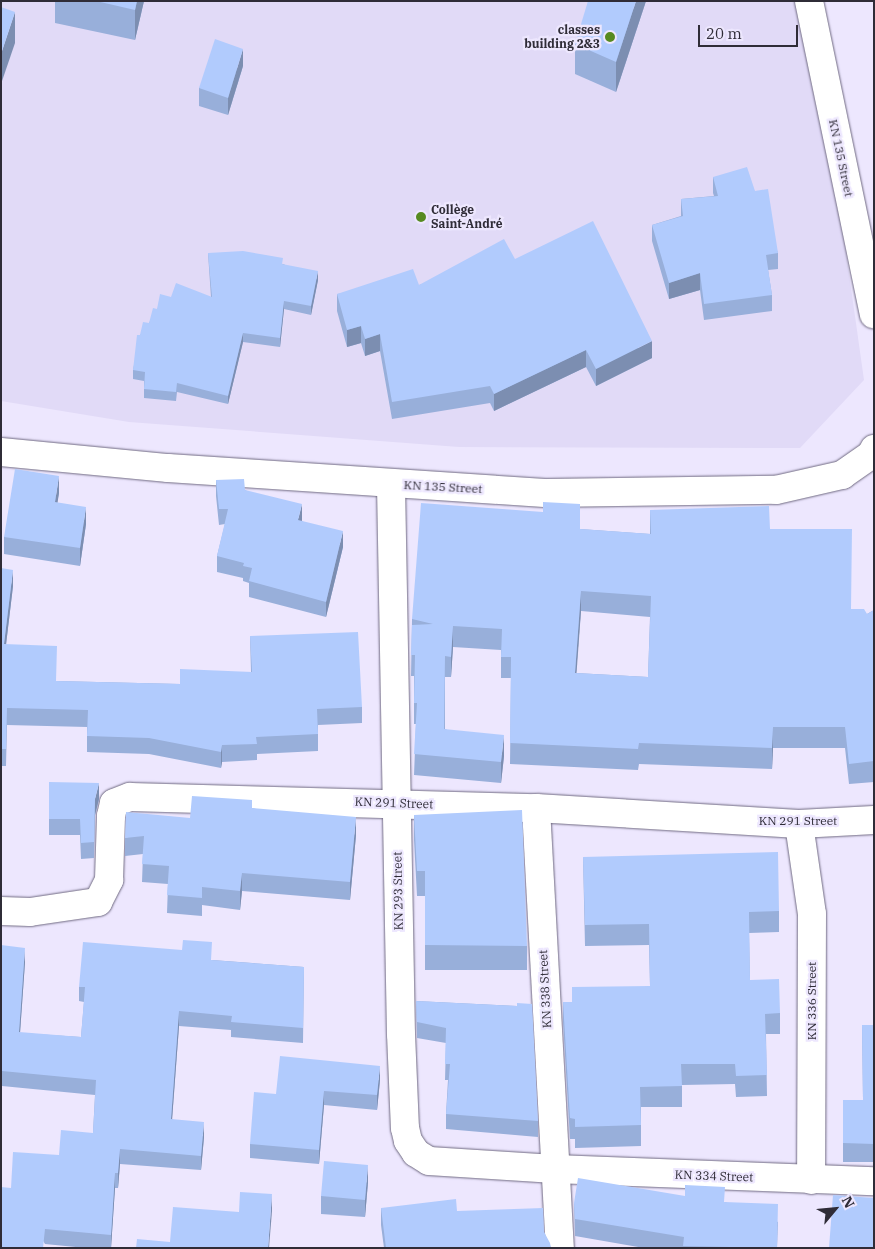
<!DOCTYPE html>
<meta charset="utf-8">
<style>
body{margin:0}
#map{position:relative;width:875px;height:1249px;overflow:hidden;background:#ede7fe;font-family:"IBM Plex Serif",serif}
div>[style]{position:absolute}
.built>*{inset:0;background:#e1daf7}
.roads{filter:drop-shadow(0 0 1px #706a82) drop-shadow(0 0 1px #706a82)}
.street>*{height:28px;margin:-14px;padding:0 14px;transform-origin:14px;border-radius:14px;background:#fff}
.wall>*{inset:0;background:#98afda}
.shaded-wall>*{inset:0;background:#7c8eb1}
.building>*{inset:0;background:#b1cbfd}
.dots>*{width:14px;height:14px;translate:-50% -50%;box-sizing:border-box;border:2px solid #ede7fe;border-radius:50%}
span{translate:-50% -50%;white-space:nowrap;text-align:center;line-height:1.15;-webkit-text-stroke:4.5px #ede7fe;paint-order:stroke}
.poi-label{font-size:12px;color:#2f2c37;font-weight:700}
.right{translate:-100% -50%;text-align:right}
.left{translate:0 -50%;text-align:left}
.street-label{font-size:12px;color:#2f2c37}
.frame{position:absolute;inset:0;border:2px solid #2f2c37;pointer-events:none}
.north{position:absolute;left:810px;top:1184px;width:50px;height:50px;-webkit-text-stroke:4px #ede7fe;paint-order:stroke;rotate:62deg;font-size:14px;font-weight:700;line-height:20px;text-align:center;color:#2f2c37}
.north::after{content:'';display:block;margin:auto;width:18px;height:22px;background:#2f2c37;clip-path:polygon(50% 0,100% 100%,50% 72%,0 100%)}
.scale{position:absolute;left:698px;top:25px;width:100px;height:22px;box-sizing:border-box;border:2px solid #2f2c37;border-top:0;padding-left:6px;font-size:15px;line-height:18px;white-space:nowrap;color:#2f2c37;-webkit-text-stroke:4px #ede7fe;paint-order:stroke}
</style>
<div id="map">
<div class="built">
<div style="clip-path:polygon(1px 1px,805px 1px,818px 54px,864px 380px,800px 448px,459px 447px,129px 422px,1px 401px)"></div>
</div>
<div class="roads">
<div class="street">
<div style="left:809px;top:1px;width:320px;rotate:78.3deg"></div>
<div style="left:1px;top:452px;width:168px;rotate:5.5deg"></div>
<div style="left:168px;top:468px;width:381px;rotate:3.8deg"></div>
<div style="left:548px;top:493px;width:228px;rotate:-0.8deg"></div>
<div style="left:776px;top:490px;width:68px;rotate:-12.8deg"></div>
<div style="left:842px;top:475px;width:35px;rotate:-35deg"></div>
<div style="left:871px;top:455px;width:7px;rotate:-63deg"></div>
<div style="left:391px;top:485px;width:549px;rotate:88.96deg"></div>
<div style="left:401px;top:1034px;width:94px;rotate:87.6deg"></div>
<div style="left:405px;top:1128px;width:13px;rotate:77deg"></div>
<div style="left:408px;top:1141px;width:14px;rotate:56deg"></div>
<div style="left:416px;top:1153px;width:15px;rotate:32deg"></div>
<div style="left:429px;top:1161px;width:126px;rotate:3.6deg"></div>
<div style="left:555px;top:1169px;width:319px;rotate:2.2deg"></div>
<div style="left:536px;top:808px;width:441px;rotate:86.9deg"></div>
<div style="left:799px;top:824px;width:91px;rotate:81.8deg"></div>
<div style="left:812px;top:914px;width:266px;rotate:90.2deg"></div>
<div style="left:1px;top:911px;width:29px;rotate:2deg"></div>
<div style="left:30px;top:912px;width:69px;rotate:-8.4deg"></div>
<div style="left:98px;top:902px;width:25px;rotate:-63deg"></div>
<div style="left:109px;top:880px;width:64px;rotate:-88.2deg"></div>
<div style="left:111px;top:816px;width:13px;rotate:-77deg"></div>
<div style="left:114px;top:803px;width:17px;rotate:-21deg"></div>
<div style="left:130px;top:797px;width:406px;rotate:1.6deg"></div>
<div style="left:536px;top:808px;width:263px;rotate:3.5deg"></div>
<div style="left:799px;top:824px;width:75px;rotate:-3.1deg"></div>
</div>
</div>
<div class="wall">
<div style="clip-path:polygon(55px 1px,144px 1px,135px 40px,55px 23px)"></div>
<div style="clip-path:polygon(646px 1px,616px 92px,575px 74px,575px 44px)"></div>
<div style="clip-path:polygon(243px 66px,228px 115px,199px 106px,199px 88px)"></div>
<div style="clip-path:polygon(713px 177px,755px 191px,778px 253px,778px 269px,768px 270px,772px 295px,772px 311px,704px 320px,700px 290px,669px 299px,652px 241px,652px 225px,681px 216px,681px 199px,714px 196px,713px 193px)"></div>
<div style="clip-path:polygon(208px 253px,283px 264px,318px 280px,311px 315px,284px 309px,280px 347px,243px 342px,228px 404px,177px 392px,176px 401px,144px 398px,144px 381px,133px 379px,133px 370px,140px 335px,149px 323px,157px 309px,171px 297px,211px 297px)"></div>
<div style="clip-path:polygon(515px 259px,652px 358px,596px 386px,586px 367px,494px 411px,490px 403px,392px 419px,380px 351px,365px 356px,361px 343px,347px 347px,337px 311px,337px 294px,419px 285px)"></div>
<div style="clip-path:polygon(216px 480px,245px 490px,302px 520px,302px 521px,343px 547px,326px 617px,249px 597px,249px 583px,243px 581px,243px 578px,217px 572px,217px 556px,225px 524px,219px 525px,216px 496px)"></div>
<div style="clip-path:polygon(59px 493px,57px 503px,86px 524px,80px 566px,4px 554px,4px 537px)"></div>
<div style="clip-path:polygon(evenodd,650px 510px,770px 529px,851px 609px,867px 614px,874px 610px,874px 782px,849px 784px,845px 748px,773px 748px,772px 769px,639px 764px,638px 770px,510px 764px,511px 678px,501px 678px,501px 650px,453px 647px,451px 677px,445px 677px,445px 729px,504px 756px,501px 783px,414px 775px,416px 724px,414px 724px,414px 676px,411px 676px,412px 619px,580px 529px,650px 534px,650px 510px,581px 611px,650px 617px,648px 677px,576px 673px,581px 611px)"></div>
<div style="clip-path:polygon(1px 568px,13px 586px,6px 645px,56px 681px,180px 684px,251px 672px,250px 636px,362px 707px,362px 723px,318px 725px,318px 751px,257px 754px,257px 760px,222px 762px,221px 768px,149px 754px,87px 752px,87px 727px,7px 725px,6px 766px,1px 766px)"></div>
<div style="clip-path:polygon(49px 782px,99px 799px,95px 815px,94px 858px,81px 859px,80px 835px,49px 835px)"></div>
<div style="clip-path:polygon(252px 808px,356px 835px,350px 900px,242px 891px,240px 910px,202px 905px,202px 916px,167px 913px,168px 884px,142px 882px,143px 854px,125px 856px,125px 838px,190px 818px)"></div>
<div style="clip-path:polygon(414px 815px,527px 946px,527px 970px,425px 970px,425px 896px,417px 896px,414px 840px)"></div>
<div style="clip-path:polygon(583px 857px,779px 911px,779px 932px,749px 933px,750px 980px,780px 1013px,780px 1034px,766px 1034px,767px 1096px,736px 1097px,735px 1084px,682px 1085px,682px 1107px,641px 1107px,641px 1146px,575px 1148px,575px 1139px,570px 1139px,563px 1022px,563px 1002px,572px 1002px,650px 986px,649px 945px,585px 946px)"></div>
<div style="clip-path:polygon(1px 945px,25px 962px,20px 1033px,81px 1037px,84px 1002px,79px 1001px,79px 987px,212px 960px,304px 967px,303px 1043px,231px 1037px,231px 1030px,179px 1026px,172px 1119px,204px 1137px,201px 1170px,120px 1164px,118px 1188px,115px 1188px,111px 1248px,86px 1248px,45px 1244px,11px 1188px,93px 1133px,95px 1095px,2px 1086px)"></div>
<div style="clip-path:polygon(416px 1001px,517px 1006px,538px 1121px,538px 1137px,446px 1129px,446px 1114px,448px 1080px,445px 1080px,446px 1043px,417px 1038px)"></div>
<div style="clip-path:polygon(862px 1025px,874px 1025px,874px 1162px,843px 1162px,843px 1100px,863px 1100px)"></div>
<div style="clip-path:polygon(380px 1080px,377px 1110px,324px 1105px,319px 1164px,250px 1158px,250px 1144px,276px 1094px)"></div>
<div style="clip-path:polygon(368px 1182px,365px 1217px,321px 1214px,321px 1196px)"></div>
<div style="clip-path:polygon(725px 1202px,778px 1222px,777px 1248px,644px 1248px,575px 1236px,574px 1203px)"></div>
<div style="clip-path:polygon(381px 1208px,457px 1211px,544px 1232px,551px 1248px,384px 1248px,381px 1225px)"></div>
</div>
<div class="shaded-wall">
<div style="clip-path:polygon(137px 1px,144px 1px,135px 40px,135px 10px)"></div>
<div style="clip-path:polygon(636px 1px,646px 1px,616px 92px,616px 62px)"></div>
<div style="clip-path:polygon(15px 12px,15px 43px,1px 84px,1px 54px)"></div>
<div style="clip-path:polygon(243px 49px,243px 66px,228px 115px,228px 98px)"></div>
<div style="clip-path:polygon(318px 271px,318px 280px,311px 315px,311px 306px)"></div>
<div style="clip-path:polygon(700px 273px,700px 290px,669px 299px,669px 283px)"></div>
<div style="clip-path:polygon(284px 301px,284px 309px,280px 347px,280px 338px)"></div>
<div style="clip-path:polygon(361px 326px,361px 343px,347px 347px,347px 330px)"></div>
<div style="clip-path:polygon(243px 333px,243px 342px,228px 404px,228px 396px)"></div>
<div style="clip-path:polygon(380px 334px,380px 351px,365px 356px,365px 339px)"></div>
<div style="clip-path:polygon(652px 341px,652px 358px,596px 386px,596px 369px)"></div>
<div style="clip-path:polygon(586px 350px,586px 367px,494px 411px,494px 394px)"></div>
<div style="clip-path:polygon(59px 476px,59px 493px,55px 519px,55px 502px)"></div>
<div style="clip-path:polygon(302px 504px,302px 520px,298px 536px,298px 520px)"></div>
<div style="clip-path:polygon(86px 507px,86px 524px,80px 566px,80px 548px)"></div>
<div style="clip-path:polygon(343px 531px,343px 547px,326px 617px,326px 602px)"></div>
<div style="clip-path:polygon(13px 570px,13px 586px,4px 661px,4px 644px)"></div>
<div style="clip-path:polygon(581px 591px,581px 611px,575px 694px,575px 673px)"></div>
<div style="clip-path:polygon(453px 626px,453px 647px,451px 677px,451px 657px)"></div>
<div style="clip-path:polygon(773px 727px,773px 748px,772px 769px,772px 748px)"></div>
<div style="clip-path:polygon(504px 735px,504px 756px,501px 783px,501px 762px)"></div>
<div style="clip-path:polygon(222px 745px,222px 762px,221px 768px,221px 752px)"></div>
<div style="clip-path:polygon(99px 783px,99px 799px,95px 815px,94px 858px,95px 799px)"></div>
<div style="clip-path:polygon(356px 817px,356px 835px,350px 900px,350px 882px)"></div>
<div style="clip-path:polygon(242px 873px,242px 891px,240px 910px,240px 891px)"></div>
<div style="clip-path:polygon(25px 948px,25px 962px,19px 1047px,19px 1032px)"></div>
<div style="clip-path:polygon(179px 1011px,179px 1026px,171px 1134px,171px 1119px)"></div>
<div style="clip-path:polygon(380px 1066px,380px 1080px,377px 1110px,377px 1095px)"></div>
<div style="clip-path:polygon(324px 1091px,324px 1105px,319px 1164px,319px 1150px)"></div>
<div style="clip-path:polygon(204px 1122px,204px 1137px,201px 1170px,201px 1156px)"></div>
<div style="clip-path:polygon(120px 1149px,120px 1164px,118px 1188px,118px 1173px)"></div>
<div style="clip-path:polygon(368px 1165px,368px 1182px,365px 1217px,365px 1200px)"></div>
<div style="clip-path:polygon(115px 1173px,115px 1188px,111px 1248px,111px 1235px)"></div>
<div style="clip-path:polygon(272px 1194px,272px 1211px,269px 1248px,268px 1248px)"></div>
</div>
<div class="building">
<div style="clip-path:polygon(96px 1px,137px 1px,135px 10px)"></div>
<div style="clip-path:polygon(588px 1px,636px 1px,616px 62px,575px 44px)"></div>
<div style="clip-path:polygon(1px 7px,15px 12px,1px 54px)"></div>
<div style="clip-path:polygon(215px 39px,243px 49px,228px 98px,199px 88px)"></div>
<div style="clip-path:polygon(747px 167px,755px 191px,768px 189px,778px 253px,766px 255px,772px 295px,704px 304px,700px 273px,669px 283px,652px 225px,683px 216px,681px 199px,718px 196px,713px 177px)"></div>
<div style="clip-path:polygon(593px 221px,652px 341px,596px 369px,586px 350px,494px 394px,490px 386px,392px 402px,380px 334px,365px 339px,361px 326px,347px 330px,337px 294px,413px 269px,419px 285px,504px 239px,515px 259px)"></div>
<div style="clip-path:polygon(243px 251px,283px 258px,282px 264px,318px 271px,311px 306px,284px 301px,280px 338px,243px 333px,228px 396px,177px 383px,176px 392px,144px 389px,145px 372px,133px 370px,137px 335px,140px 335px,143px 322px,149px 323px,153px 308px,157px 309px,160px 294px,171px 297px,176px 283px,212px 297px,208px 253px)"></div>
<div style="clip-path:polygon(15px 469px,59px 476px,55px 502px,86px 507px,80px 548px,4px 537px)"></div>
<div style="clip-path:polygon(244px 479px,245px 490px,302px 504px,298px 520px,343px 531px,326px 602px,249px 581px,252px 568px,243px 566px,244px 563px,217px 556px,228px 509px,219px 509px,216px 480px)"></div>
<div style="clip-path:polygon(evenodd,543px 502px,580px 504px,580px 529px,651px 534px,650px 510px,769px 506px,770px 529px,852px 529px,851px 609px,864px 609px,867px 614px,874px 610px,874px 761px,849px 764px,845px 727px,773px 727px,772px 748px,639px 743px,638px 749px,510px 743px,511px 657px,501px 657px,502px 629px,453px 626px,451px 657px,445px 656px,444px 729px,504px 735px,501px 762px,414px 754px,417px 703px,414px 703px,415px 655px,411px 655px,412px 625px,433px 624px,412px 619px,421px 503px,543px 512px,543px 502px,581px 591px,651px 596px,648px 677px,575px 673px,581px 591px)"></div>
<div style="clip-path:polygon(1px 568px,13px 570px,4px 644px,57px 646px,56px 681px,180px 684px,180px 669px,252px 672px,250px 636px,358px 632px,362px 707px,317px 709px,318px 734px,256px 737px,257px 744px,222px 745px,221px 752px,149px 738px,87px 736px,88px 710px,7px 708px,6px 749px,1px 749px)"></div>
<div style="clip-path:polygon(49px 782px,99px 783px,95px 799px,94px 842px,81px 843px,80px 819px,49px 819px)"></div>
<div style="clip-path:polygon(192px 796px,252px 800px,252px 808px,356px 817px,350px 882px,242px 873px,240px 891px,202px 887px,202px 898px,167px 895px,169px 866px,142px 864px,144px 836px,125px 838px,126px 812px,190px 818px)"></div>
<div style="clip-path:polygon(522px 810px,527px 946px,425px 945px,425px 871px,417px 871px,414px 815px)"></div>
<div style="clip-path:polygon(778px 852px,779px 911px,749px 912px,750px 980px,779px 979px,780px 1013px,765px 1014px,767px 1075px,736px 1076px,735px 1064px,681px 1064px,682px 1086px,640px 1087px,641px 1125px,575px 1127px,575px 1119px,570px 1118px,563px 1002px,572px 1002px,572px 987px,650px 986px,649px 924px,585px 925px,583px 857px)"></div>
<div style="clip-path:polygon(183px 940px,212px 942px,211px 960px,304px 967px,303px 1028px,231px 1022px,232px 1016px,179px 1011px,171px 1119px,204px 1122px,201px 1156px,120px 1149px,118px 1173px,115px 1173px,111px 1235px,45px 1229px,43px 1248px,1px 1248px,1px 1187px,11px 1188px,13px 1152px,59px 1155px,61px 1130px,93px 1133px,96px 1080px,2px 1071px,1px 1079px,1px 945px,25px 948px,19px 1032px,81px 1037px,85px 987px,79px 987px,83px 942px,182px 950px)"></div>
<div style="clip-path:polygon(416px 1001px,517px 1006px,517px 1003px,532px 1004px,538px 1121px,446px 1114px,450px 1064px,445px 1064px,446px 1028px,417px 1022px)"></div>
<div style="clip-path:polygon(862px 1025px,874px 1025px,874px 1144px,843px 1143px,843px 1100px,863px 1100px)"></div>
<div style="clip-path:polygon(280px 1056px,380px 1066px,377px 1095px,324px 1091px,319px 1150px,250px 1144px,254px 1092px,276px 1094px)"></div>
<div style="clip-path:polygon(324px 1161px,368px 1165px,365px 1200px,321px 1196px)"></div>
<div style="clip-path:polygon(578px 1178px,685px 1196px,685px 1185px,725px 1187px,724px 1202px,778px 1204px,777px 1248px,683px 1246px,684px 1237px,575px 1219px,574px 1203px)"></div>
<div style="clip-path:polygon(240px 1192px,272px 1194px,268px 1248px,136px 1248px,137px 1239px,170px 1242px,173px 1207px,239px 1212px)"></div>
<div style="clip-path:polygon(833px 1195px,874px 1198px,874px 1248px,829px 1248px)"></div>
<div style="clip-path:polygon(456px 1199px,457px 1211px,543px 1208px,544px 1232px,550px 1243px,551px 1248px,386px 1248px,381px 1208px)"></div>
</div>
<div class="dots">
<div style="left:610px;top:37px;background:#568a21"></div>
<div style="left:421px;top:217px;background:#568a21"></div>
</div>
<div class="poi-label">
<span class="right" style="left:600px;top:37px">classes<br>building 2&amp;3</span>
<span class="left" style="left:431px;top:217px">Collège<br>Saint-André</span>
</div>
<div class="street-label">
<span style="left:841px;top:158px;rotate:78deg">KN 135 Street</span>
<span style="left:443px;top:487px;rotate:3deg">KN 135 Street</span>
<span style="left:394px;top:803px;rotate:2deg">KN 291 Street</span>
<span style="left:798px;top:821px">KN 291 Street</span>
<span style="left:398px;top:891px;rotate:-91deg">KN 293 Street</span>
<span style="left:545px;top:989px;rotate:-93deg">KN 338 Street</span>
<span style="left:812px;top:1001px;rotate:-90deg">KN 336 Street</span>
<span style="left:714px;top:1176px;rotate:2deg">KN 334 Street</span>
</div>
<div class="frame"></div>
<div class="north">N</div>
<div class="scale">20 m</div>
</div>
